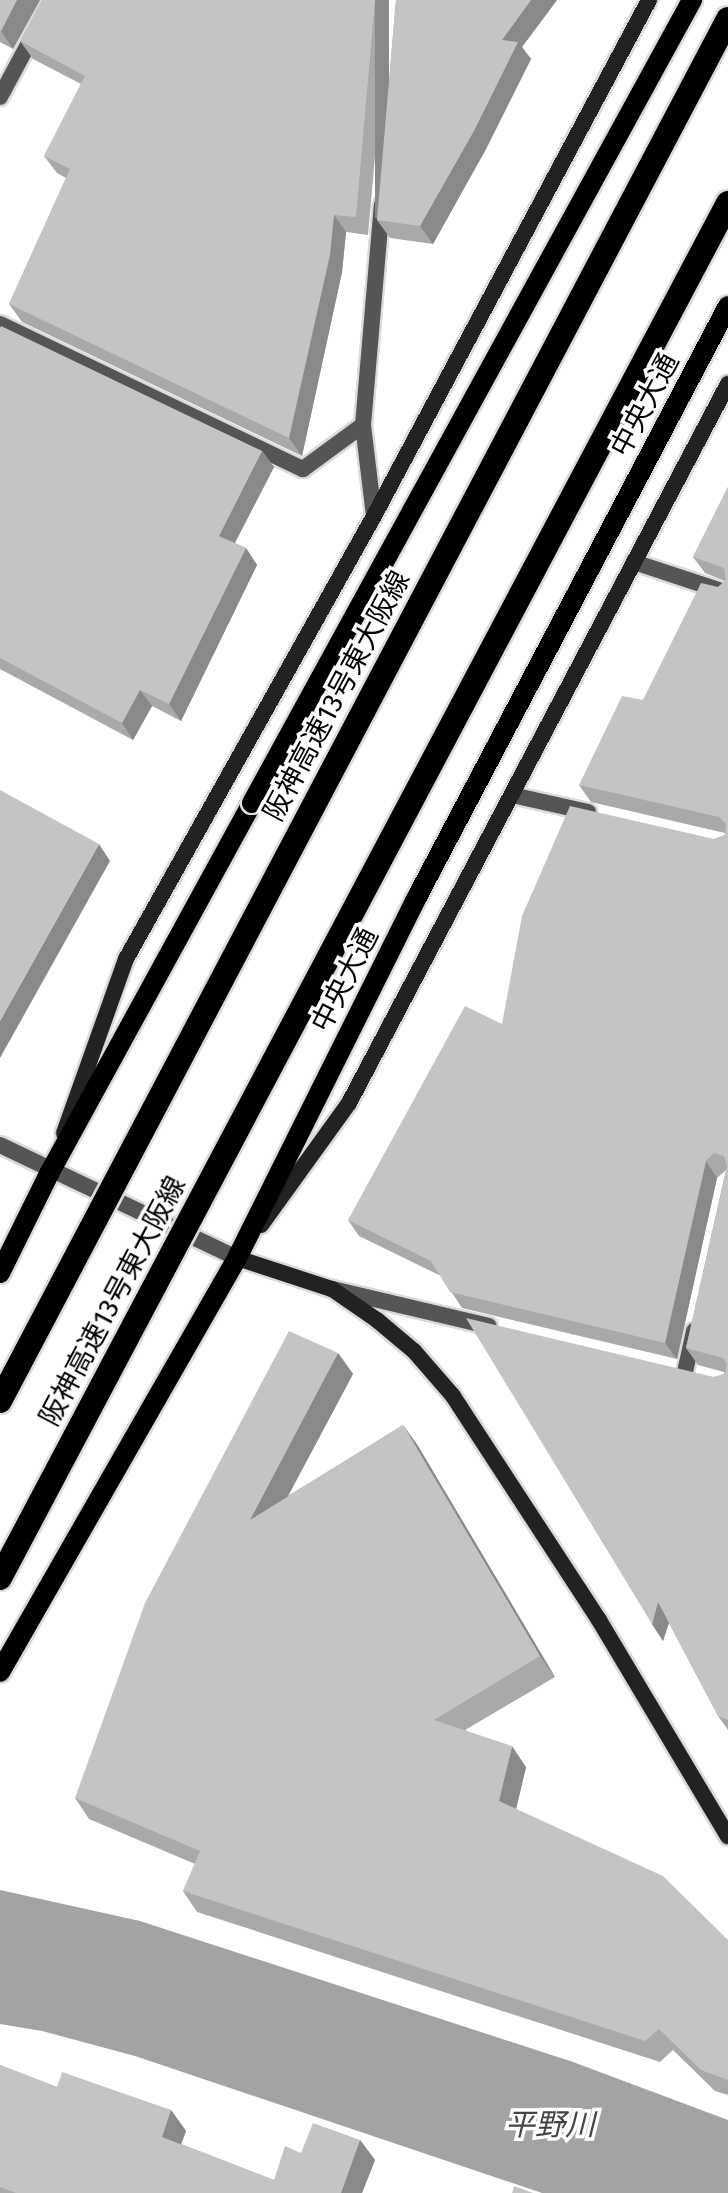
<!DOCTYPE html>
<meta charset="utf-8">
<style>
body{margin:0}
#map{position:relative;width:728px;height:2193px;overflow:hidden;background:#fff;font-family:"Fira Sans","Noto Sans JP",sans-serif}
div>[style]{position:absolute}
[style*='--x']{left:calc(var(--x)*1px);top:calc(var(--y)*1px);width:calc(var(--w)*1px);rotate:calc(var(--a)*1deg)}
.water>*{inset:0;background:#a3a3a3}
.roads{filter:drop-shadow(2px 0 #dbdbdb) drop-shadow(-2px 0 #dbdbdb) drop-shadow(0 2px #dbdbdb) drop-shadow(0 -2px #dbdbdb)}
.street>*{height:16px;margin:-8px;padding:0 8px;transform-origin:8px;border-radius:8px;background:#555}
.secondary>*{height:16px;margin:-8px;padding:0 8px;transform-origin:8px;border-radius:8px;background:#222}
.primary>*{height:20px;margin:-10px;padding:0 10px;transform-origin:10px;border-radius:10px;background:#000}
.bridges{filter:drop-shadow(2px 0 #dbdbdb) drop-shadow(-2px 0 #dbdbdb) drop-shadow(0 2px #dbdbdb) drop-shadow(0 -2px #dbdbdb)}
.primary-bridge>*{height:20px;margin:-10px;padding:0 10px;transform-origin:10px;border-radius:10px;background:#000}
.highway-bridge>*{height:24px;margin:-12px;padding:0 12px;transform-origin:12px;border-radius:12px;background:#000}
.wall>*{inset:0;background:#a9a9a9}
.shaded-wall>*{inset:0;background:#898989;transform-origin:0 0}
.building>*{inset:0;background:#c4c4c4}
span{translate:-50% -50%;white-space:nowrap;text-align:center;line-height:1.15;-webkit-text-stroke:7px #fff;paint-order:stroke}
.street-label{font-size:28px;color:#000}
.water-label{font-size:30px;color:#444;font-style:italic}
</style>
<div id="map">
<div class="water">
<i style="clip-path:polygon(0 1890px,140px 1921px,573px 2062px,728px 2120px,728px 2193px,542px 2193px,135px 2056px,42px 2031px,0 2024px)"></i>
</div>
<div class="roads">
<div class="street">
<i style="--x:0;--y:97;--w:110;--a:-61.8"></i>
<i style="--x:0;--y:324;--w:336;--a:25.6"></i>
<i style="--x:303;--y:469;--w:74;--a:-36.3"></i>
<i style="--x:374;--y:516;--w:92;--a:-96.9"></i>
<i style="--x:363;--y:425;--w:221;--a:-85.1"></i>
<i style="--x:634;--y:562;--w:99;--a:18.3"></i>
<i style="--x:512;--y:795;--w:78;--a:12.6"></i>
<i style="--x:0;--y:1145;--w:263;--a:25.5"></i>
<i style="--x:332;--y:1289;--w:161;--a:13.3"></i>
<i style="--x:685;--y:1372;--w:42;--a:-77.6"></i>
</div>
<div class="secondary">
<i style="--x:64;--y:1133;--w:185;--a:-70.4"></i>
<i style="--x:126;--y:959;--w:508;--a:-60.76"></i>
<i style="--x:374;--y:516;--w:585;--a:-61.94"></i>
<i style="--x:261;--y:1225;--w:150;--a:-54.2"></i>
<i style="--x:349;--y:1103;--w:813;--a:-62.21"></i>
<i style="--x:243;--y:1250;--w:10;--a:127"></i>
<i style="--x:237;--y:1258;--w:100;--a:18.1"></i>
<i style="--x:332;--y:1289;--w:55;--a:34.6"></i>
<i style="--x:377;--y:1320;--w:48;--a:40"></i>
<i style="--x:414;--y:1351;--w:60;--a:49.1"></i>
<i style="--x:453;--y:1396;--w:267;--a:56.9"></i>
<i style="--x:599;--y:1620;--w:252;--a:59.2"></i>
</div>
<div class="primary">
<i style="--x:0;--y:1273;--w:113;--a:-63.7"></i>
<i style="--x:50;--y:1172;--w:421;--a:-61.3"></i>
<i style="--x:0;--y:1672;--w:477;--a:-60.2"></i>
<i style="--x:237;--y:1258;--w:401;--a:-63.5"></i>
<i style="--x:416;--y:899;--w:670;--a:-62.25"></i>
</div>
</div>
<div class="bridges">
<div class="primary-bridge">
<i style="--x:252;--y:803;--w:916;--a:-61.28"></i>
</div>
<div class="highway-bridge">
<i style="--x:0;--y:1401;--w:1562;--a:-62.22"></i>
<i style="--x:0;--y:1578;--w:1556;--a:-62.1"></i>
</div>
</div>
<div class="wall">
<i style="clip-path:polygon(0 0,40px 0,13px 49px,0 42px)"></i>
<i style="clip-path:polygon(389px 0,368px 235px,346px 232px,342px 272px,302px 456px,22px 322px,9px 304px,66px 178px,57px 173px,44px 156px,81px 84px,33px 59px,20px 41px)"></i>
<i style="clip-path:polygon(396px 0,557px 0,522px 47px,531px 59px,486px 149px,433px 244px,390px 238px,377px 220px)"></i>
<i style="clip-path:polygon(0 328px,262px 451px,274px 467px,235px 543px,246px 548px,257px 565px,181px 721px,152px 706px,133px 740px,0 669px)"></i>
<i style="clip-path:polygon(728px 487px,728px 1730px,718px 1716px,669px 1623px,663px 1641px,652px 1624px,714px 1377px,724px 1374px,724px 1372px,698px 1365px,686px 1348px,726px 1170px,717px 1178px,677px 1359px,462px 1308px,441px 1276px,359px 1236px,348px 1220px,502px 1024px,714px 839px,725px 835px,725px 833px,591px 802px,579px 785px,643px 700px,718px 587px,725px 581px,705px 573px,693px 557px)"></i>
<i style="clip-path:polygon(338px 1353px,353px 1374px,288px 1496px,403px 1425px,418px 1446px,555px 1677px,465px 1730px,526px 1767px,516px 1809px,728px 1940px,728px 2095px,715px 2091px,673px 2050px,660px 2062px,197px 1912px,183px 1891px,195px 1864px,89px 1819px,75px 1798px)"></i>
<i style="clip-path:polygon(0 2065px,57px 2087px,171px 2110px,186px 2131px,181px 2144px,274px 2180px,301px 2153px,360px 2140px,375px 2160px,362px 2193px,0 2193px)"></i>
</div>
<div class="shaded-wall">
<i style="clip-path:polygon(17px 0,40px 0,13px 49px,1px 31px)"></i>
<i style="left:375px;top:0;width:14px;height:218px"></i>
<i style="clip-path:polygon(531px 0,557px 0,522px 47px,531px 59px,486px 149px,433px 244px,420px 226px,502px 40px)"></i>
<i style="clip-path:polygon(334px 215px,346px 232px,342px 272px,302px 456px,289px 438px)"></i>
<i style="clip-path:polygon(262px 451px,274px 467px,230px 552px,219px 536px)"></i>
<i style="clip-path:polygon(246px 548px,257px 565px,181px 721px,169px 704px)"></i>
<i style="clip-path:polygon(140px 690px,152px 706px,133px 740px,122px 723px)"></i>
<i style="clip-path:polygon(99px 844px,110px 861px,0 1058px,0 1021px)"></i>
<i style="clip-path:polygon(706px 1161px,717px 1178px,677px 1359px,665px 1343px)"></i>
<i style="clip-path:polygon(338px 1353px,353px 1374px,264px 1541px,250px 1520px)"></i>
<i style="clip-path:polygon(403px 1425px,418px 1446px,555px 1677px,540px 1656px)"></i>
<i style="clip-path:polygon(658px 1602px,670px 1619px,663px 1641px,652px 1624px)"></i>
<i style="clip-path:polygon(512px 1746px,526px 1767px,513px 1822px,499px 1801px)"></i>
<i style="clip-path:polygon(171px 2110px,186px 2131px,176px 2158px,162px 2137px)"></i>
<i style="clip-path:polygon(360px 2140px,375px 2160px,362px 2193px,341px 2193px)"></i>
</div>
<div class="building">
<i style="clip-path:polygon(0 0,17px 0,1px 31px,0 31px)"></i>
<i style="clip-path:polygon(42px 0,375px 0,356px 217px,334px 215px,330px 255px,289px 438px,9px 304px,70px 169px,44px 156px,85px 76px,20px 41px)"></i>
<i style="clip-path:polygon(396px 0,531px 0,502px 40px,518px 42px,474px 131px,420px 226px,377px 220px)"></i>
<i style="clip-path:polygon(1px 326px,262px 451px,219px 536px,246px 548px,169px 704px,140px 690px,122px 723px,0 658px,0 328px)"></i>
<i style="clip-path:polygon(728px 487px,728px 1720px,718px 1716px,658px 1602px,652px 1624px,466px 1318px,714px 1377px,724px 1374px,727px 1364px,723px 1358px,686px 1348px,727px 1166px,724px 1156px,714px 1153px,706px 1161px,665px 1343px,450px 1292px,431px 1261px,348px 1220px,465px 1006px,502px 1024px,522px 916px,570px 806px,714px 839px,725px 835px,726px 824px,719px 817px,579px 785px,622px 696px,643px 700px,701px 583px,718px 587px,726px 580px,724px 568px,693px 557px)"></i>
<i style="clip-path:polygon(0 790px,99px 844px,0 1021px)"></i>
<i style="clip-path:polygon(289px 1331px,338px 1353px,250px 1520px,403px 1425px,540px 1656px,434px 1720px,512px 1746px,499px 1801px,663px 1876px,728px 1940px,728px 2080px,701px 2070px,659px 2029px,645px 2041px,183px 1891px,200px 1851px,75px 1798px,145px 1603px)"></i>
<i style="clip-path:polygon(0 2065px,57px 2087px,62px 2072px,171px 2110px,162px 2137px,274px 2180px,285px 2146px,301px 2153px,313px 2123px,360px 2140px,341px 2193px,16px 2193px,0 2187px)"></i>
<i style="clip-path:polygon(514px 2186px,533px 2193px,512px 2193px)"></i>
</div>
<div class="street-label">
<span style="left:645px;top:405px;rotate:-62deg">中央大通</span>
<span style="left:337px;top:696px;rotate:-62deg">阪神高速13号東大阪線</span>
<span style="left:345px;top:980px;rotate:-63deg">中央大通</span>
<span style="left:113px;top:1301px;rotate:-62deg">阪神高速13号東大阪線</span>
</div>
<div class="water-label">
<span style="left:550px;top:2125px">平野川</span>
</div>
</div>
